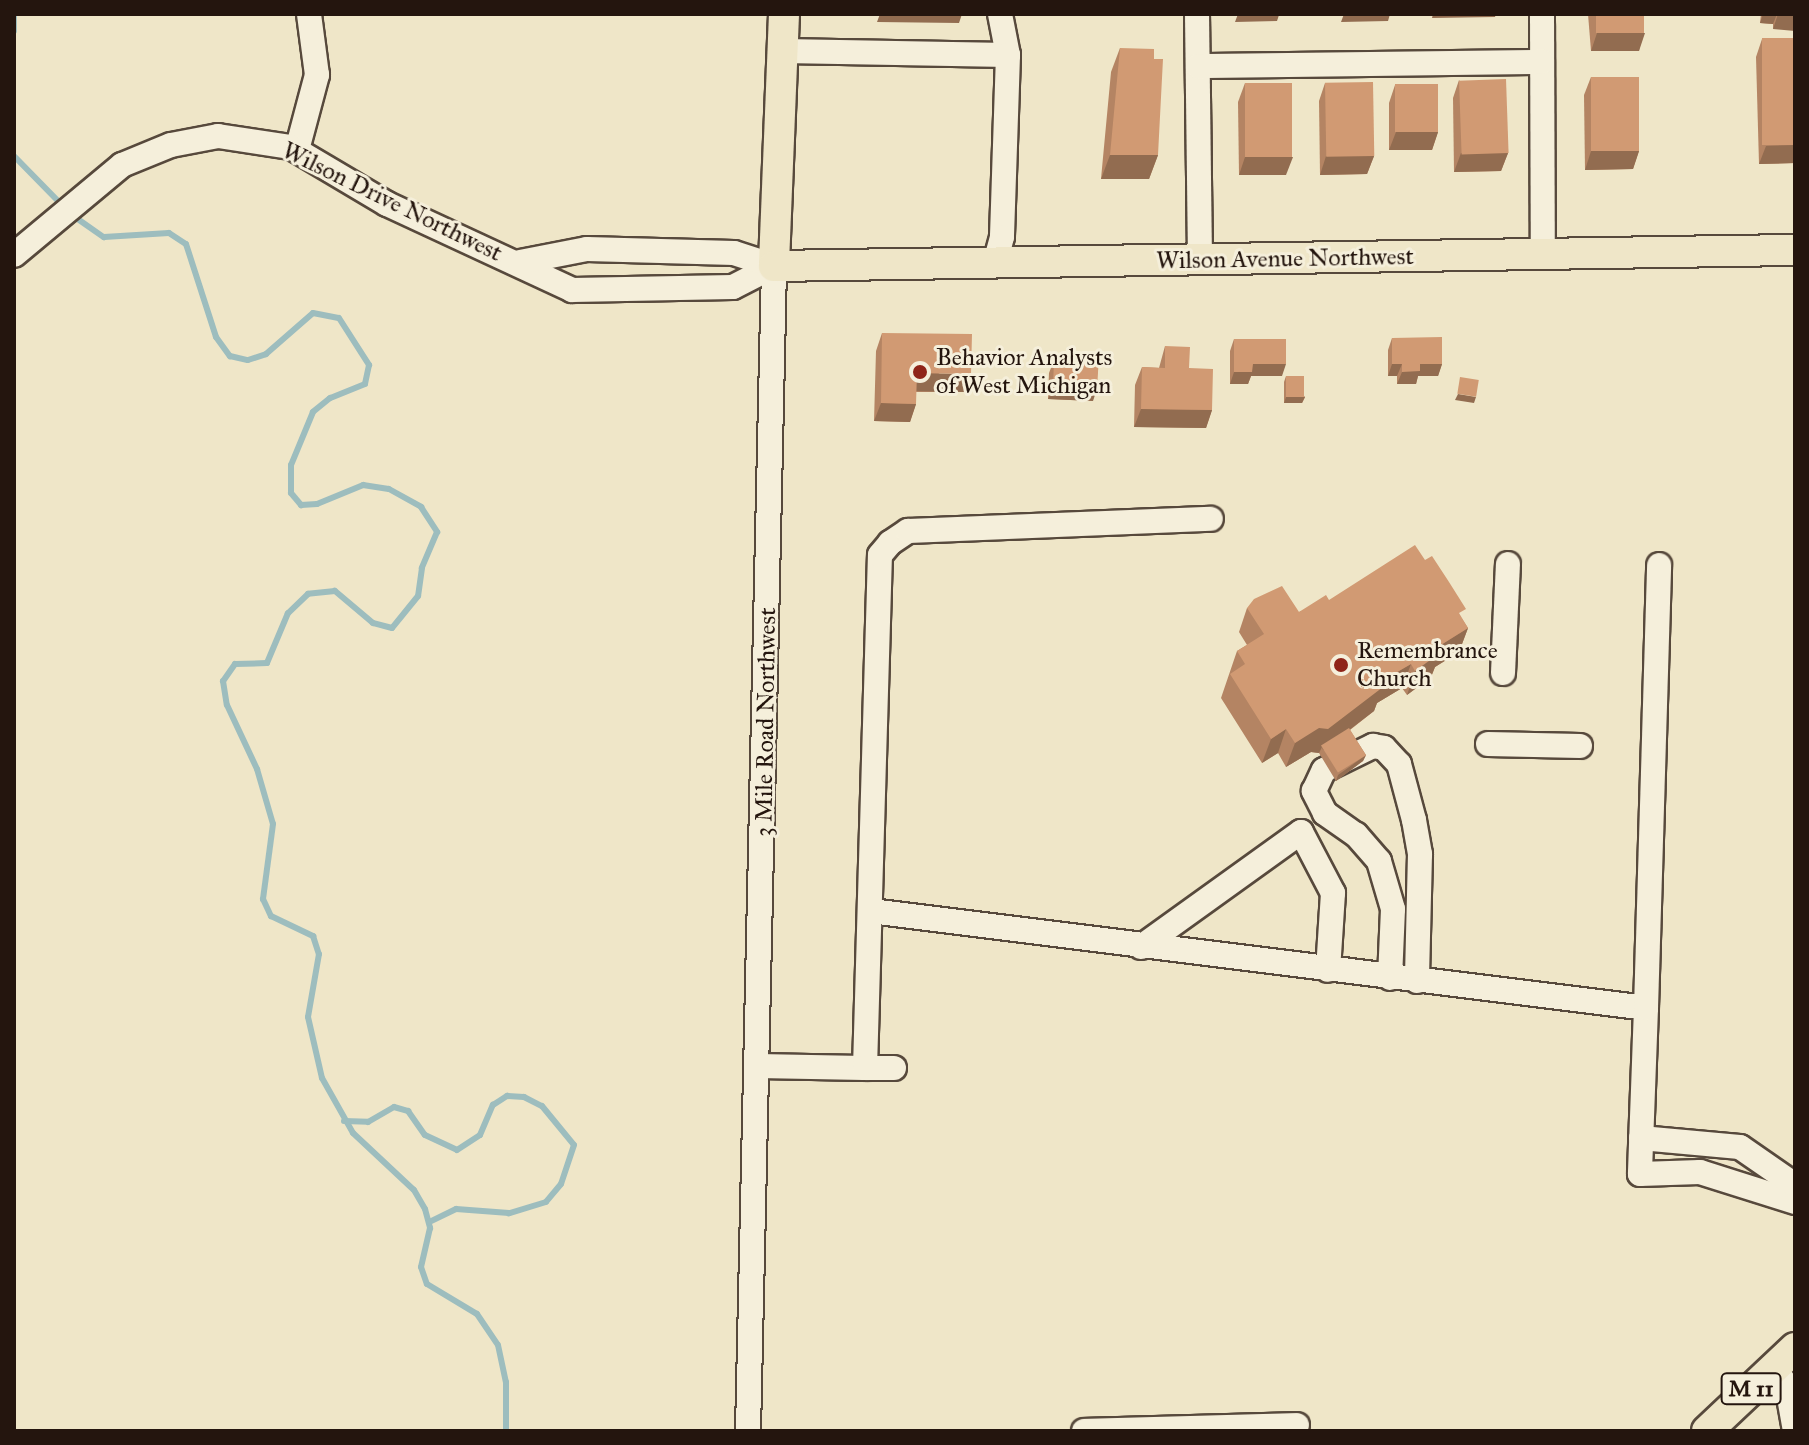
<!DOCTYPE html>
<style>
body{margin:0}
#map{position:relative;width:1809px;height:1445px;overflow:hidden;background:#efe6c8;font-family:"IM FELL Great Primer",serif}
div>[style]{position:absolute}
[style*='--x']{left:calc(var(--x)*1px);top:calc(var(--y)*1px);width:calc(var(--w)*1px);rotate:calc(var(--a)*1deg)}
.stream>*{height:6px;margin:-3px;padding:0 3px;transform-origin:3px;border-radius:3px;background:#9dbdbe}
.roads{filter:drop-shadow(2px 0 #57493c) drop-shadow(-2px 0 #57493c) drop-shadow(0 2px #57493c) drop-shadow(0 -2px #57493c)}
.minor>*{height:24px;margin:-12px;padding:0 12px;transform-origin:12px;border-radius:12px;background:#f5efdb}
.major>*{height:30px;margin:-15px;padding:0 15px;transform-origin:15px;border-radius:15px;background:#efe6c8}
.wall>*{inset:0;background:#b48463}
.shaded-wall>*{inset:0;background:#926c50}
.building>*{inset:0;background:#d19a73;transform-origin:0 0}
.dots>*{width:22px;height:22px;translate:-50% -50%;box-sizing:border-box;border:4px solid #f5efdb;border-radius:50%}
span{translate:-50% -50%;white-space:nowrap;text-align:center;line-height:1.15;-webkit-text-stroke:6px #f5efdb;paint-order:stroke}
.shield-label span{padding:2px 6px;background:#f5efdb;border:2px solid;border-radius:6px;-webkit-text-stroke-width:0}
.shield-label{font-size:22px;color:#24150e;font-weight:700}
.street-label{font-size:24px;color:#24150e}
.poi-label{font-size:24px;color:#24150e}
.left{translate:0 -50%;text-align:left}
.frame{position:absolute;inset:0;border:16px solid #24150e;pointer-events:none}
</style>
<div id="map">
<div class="stream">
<i style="--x:14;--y:31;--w:17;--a:-90"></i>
<i style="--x:14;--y:156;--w:71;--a:45.6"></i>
<i style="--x:72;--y:215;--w:39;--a:35"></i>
<i style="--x:104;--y:237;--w:65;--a:-3.5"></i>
<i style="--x:169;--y:233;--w:20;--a:33"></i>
<i style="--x:186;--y:244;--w:98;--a:72.1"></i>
<i style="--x:216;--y:337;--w:24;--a:54"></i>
<i style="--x:230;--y:356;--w:18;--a:13"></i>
<i style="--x:248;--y:360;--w:19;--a:-18"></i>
<i style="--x:266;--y:354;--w:62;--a:-41.1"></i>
<i style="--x:313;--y:313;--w:26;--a:11"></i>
<i style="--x:339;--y:318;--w:56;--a:57.4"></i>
<i style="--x:369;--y:365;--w:19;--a:102"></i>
<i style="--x:365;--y:384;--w:38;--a:158"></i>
<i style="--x:330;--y:398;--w:22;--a:141"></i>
<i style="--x:313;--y:412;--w:57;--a:112.5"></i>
<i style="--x:291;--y:465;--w:28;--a:90"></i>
<i style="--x:291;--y:493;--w:16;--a:50"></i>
<i style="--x:301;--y:505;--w:16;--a:-4"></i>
<i style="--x:317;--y:504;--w:50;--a:-22.4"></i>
<i style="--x:363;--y:485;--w:26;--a:9"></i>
<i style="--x:389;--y:489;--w:37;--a:29"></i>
<i style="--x:421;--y:507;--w:30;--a:57"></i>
<i style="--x:437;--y:532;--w:39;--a:113"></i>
<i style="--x:422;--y:568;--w:28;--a:98"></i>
<i style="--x:418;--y:596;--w:41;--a:129.1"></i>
<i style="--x:392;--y:628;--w:20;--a:-165"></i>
<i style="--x:373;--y:623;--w:50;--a:-139.9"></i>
<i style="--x:335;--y:591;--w:27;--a:174"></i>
<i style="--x:308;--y:594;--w:28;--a:136"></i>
<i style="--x:288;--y:613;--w:54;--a:112.8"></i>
<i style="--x:267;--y:663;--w:32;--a:178"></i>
<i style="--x:235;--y:664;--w:21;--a:125"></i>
<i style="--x:223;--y:681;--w:24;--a:81"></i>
<i style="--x:227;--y:705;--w:71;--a:64.9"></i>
<i style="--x:257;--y:769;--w:57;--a:73.8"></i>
<i style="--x:273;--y:824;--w:76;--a:97.6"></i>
<i style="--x:263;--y:899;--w:19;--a:65"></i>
<i style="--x:271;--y:916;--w:47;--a:25.5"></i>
<i style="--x:313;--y:936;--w:19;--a:72"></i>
<i style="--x:319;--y:954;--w:64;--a:99.9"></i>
<i style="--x:308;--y:1017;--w:63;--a:77.1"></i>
<i style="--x:322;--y:1078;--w:63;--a:60.6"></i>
<i style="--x:353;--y:1133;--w:83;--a:43.1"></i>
<i style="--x:414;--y:1190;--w:22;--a:60"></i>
<i style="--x:425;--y:1209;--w:20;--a:75"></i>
<i style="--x:430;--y:1228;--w:40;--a:103"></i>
<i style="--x:421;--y:1267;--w:18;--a:71"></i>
<i style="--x:427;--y:1284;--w:58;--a:31"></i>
<i style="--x:477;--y:1314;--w:37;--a:56"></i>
<i style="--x:498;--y:1345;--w:38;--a:78"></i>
<i style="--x:506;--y:1382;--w:49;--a:90"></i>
<i style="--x:344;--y:1121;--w:24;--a:2"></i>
<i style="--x:368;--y:1122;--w:30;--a:-30"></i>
<i style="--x:394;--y:1107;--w:15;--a:16"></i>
<i style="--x:408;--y:1111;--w:29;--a:55"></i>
<i style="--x:425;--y:1135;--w:35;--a:25"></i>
<i style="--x:457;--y:1150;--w:27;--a:-33"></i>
<i style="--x:480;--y:1135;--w:33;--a:-67"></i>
<i style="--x:493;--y:1105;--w:17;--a:-33"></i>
<i style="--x:507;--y:1096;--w:17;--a:3"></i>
<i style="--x:524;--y:1097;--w:20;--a:27"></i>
<i style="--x:542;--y:1106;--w:50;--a:50.6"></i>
<i style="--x:574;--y:1145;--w:41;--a:108.4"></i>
<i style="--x:561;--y:1184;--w:23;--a:130"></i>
<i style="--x:546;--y:1202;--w:39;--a:163"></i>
<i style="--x:509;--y:1213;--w:53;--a:-175.7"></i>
<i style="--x:456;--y:1209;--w:30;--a:154"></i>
</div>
<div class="roads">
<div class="minor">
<i style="--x:1000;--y:14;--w:42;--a:79"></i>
<i style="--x:1197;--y:14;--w:247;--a:89.3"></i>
<i style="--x:1542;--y:14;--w:241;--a:89.8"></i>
<i style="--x:783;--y:51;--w:225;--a:1"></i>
<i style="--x:1008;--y:55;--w:182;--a:91.9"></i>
<i style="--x:1002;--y:237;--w:28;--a:105"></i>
<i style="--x:1198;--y:66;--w:344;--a:-0.7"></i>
<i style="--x:297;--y:150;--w:78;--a:-75.1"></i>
<i style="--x:317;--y:75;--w:62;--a:-97.5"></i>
<i style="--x:14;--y:255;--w:141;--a:-39.8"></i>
<i style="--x:122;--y:165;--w:53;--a:-22.2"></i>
<i style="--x:171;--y:145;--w:48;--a:-10.8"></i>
<i style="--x:218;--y:136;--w:74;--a:8.6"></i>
<i style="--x:291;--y:147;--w:112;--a:30.7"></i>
<i style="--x:387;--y:204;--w:204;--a:24.9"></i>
<i style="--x:572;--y:290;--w:161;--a:-1.1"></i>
<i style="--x:733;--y:287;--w:46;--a:-27.1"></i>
<i style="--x:520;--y:262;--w:68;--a:-11"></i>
<i style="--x:587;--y:249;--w:147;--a:1.6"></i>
<i style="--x:734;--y:253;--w:42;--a:18"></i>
<i style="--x:1503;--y:673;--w:109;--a:-87.4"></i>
<i style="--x:1488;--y:744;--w:92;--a:1.2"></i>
<i style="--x:871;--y:911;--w:781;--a:7.13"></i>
<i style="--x:1646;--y:1008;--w:166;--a:92.1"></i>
<i style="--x:1640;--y:1174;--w:60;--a:-1.9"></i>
<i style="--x:1700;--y:1172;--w:100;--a:17.5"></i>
<i style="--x:1141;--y:947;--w:197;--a:-35.7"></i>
<i style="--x:1301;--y:832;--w:69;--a:62.3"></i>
<i style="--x:1333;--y:893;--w:77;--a:93.7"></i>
<i style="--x:1390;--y:978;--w:69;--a:-87.5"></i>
<i style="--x:1393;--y:909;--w:50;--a:-106.3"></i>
<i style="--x:1379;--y:861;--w:35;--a:-131"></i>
<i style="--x:1356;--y:835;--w:38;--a:-145"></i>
<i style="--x:1325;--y:813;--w:25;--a:-117"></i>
<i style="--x:1314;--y:791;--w:23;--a:-65"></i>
<i style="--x:1324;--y:770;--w:55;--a:-26.1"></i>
<i style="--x:1373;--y:746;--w:11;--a:10"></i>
<i style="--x:1384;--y:748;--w:22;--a:47"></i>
<i style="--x:1399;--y:764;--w:58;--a:75"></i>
<i style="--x:1414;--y:820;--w:35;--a:80"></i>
<i style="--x:1420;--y:854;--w:127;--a:91.4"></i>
<i style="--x:1646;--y:1008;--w:443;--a:-88.3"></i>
<i style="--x:757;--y:1066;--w:108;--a:1.1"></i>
<i style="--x:865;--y:1068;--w:513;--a:-88.33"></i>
<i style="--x:880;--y:555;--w:16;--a:-50"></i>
<i style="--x:890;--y:543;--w:22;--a:-34"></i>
<i style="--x:908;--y:531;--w:303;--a:-2.3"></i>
<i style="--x:865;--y:1068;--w:29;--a:0"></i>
<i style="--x:1641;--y:1138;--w:99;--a:5.2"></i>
<i style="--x:1740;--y:1147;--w:67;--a:34.6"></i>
<i style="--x:1774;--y:1367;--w:23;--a:56"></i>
<i style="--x:1787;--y:1386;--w:46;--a:79.9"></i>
<i style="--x:748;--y:1431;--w:1165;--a:-88.72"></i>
<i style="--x:1084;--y:1431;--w:213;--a:-1.6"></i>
</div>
<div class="major">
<i style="--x:784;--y:14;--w:252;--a:92.3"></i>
<i style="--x:774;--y:266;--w:1021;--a:-0.9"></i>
<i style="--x:1707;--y:1431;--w:121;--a:-43.3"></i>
</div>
</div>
<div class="wall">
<i style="clip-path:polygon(1588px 14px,1644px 14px,1639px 51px,1591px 51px)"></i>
<i style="clip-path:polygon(1761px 14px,1795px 14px,1773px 29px,1773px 24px,1760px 23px)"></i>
<i style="clip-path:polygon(1795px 38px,1795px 163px,1759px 164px,1756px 57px,1762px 39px)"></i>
<i style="clip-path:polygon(1120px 48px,1158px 155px,1149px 179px,1101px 179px,1111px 72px)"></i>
<i style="clip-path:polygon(1591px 77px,1639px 151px,1633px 169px,1585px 170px,1584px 95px)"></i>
<i style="clip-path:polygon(1459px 80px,1508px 153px,1501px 171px,1454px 172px,1453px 98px)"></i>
<i style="clip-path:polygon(1245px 83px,1286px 175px,1239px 175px,1238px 102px)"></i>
<i style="clip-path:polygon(1325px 83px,1374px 156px,1367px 174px,1320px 175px,1319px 101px)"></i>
<i style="clip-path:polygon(1395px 85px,1438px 132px,1432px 150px,1389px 150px,1389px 103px)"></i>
<i style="clip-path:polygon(882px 333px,965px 392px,916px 392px,916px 404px,910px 422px,874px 421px,876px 351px)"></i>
<i style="clip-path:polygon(1392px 338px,1442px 364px,1438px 376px,1418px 376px,1416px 384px,1397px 384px,1397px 376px,1388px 376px,1388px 350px)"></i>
<i style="clip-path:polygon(1234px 339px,1282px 376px,1251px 376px,1248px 384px,1230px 384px,1230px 351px)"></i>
<i style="clip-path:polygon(1165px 346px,1189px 368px,1212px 410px,1206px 428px,1134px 427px,1135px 385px,1142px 367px,1159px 368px)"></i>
<i style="clip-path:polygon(1054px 360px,1093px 401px,1048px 399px,1049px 373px)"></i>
<i style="clip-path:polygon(1286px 376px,1305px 397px,1302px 403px,1284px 403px,1284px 382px)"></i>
<i style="clip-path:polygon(1329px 600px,1462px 619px,1468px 628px,1459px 652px,1435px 667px,1431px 677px,1407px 695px,1402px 688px,1377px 703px,1374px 711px,1350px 730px,1366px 755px,1363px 761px,1336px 781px,1319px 753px,1311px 752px,1286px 767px,1278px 753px,1262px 763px,1221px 698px,1237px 651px,1247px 645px,1239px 632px,1247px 608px,1299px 612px)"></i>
</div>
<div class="shaded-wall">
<i style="clip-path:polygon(880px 14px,962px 14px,959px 23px,877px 22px)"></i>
<i style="clip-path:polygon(1238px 14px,1319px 14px,1279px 15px,1277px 21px,1235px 22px)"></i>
<i style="clip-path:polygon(1344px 14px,1390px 14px,1388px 21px,1341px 22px)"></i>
<i style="clip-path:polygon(1433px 14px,1496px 14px,1495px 17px,1432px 18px)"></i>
<i style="clip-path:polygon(1763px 14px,1777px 14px,1773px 24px,1760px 23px)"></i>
<i style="clip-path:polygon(1778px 14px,1795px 14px,1795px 31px,1773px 29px)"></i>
<i style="clip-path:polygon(1597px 33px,1645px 33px,1639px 51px,1591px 51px)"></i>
<i style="clip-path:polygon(1396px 132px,1438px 132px,1432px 150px,1389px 150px)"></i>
<i style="clip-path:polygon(1795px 145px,1795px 163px,1759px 164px,1766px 146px)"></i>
<i style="clip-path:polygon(1591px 151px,1639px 151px,1633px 169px,1585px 170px)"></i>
<i style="clip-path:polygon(1461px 153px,1508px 153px,1501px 171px,1454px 172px)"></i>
<i style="clip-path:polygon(1110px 155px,1158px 155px,1149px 179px,1101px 179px)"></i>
<i style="clip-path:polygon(1326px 156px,1374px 156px,1367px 174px,1320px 175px)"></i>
<i style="clip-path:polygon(1245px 157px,1293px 157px,1286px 175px,1239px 175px)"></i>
<i style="clip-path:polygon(1253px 364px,1286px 364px,1282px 376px,1251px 376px,1248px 384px,1230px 384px,1234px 372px)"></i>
<i style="clip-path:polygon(1392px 364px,1402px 364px,1397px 376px,1388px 376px)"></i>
<i style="clip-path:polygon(1420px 364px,1442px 364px,1438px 376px,1418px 376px,1416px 384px,1397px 384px,1402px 372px)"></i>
<i style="clip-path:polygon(917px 373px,971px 374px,965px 392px,910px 391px)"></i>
<i style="clip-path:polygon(1053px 387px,1097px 389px,1093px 401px,1048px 399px)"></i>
<i style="clip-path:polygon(1458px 394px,1476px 397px,1474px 403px,1455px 400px)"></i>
<i style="clip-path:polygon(1286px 397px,1305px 397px,1302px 403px,1284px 403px)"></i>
<i style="clip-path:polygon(881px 403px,916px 404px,910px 422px,874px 421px)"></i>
<i style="clip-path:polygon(1141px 409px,1212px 410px,1206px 428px,1134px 427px)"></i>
<i style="clip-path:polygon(1468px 628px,1459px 652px,1435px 667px,1431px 677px,1407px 695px,1415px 671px,1436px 648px)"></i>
<i style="clip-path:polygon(1411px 664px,1402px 688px,1377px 703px,1374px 711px,1323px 750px,1322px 747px,1319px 753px,1311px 752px,1286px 767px,1295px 743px,1380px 682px)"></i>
<i style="clip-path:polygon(1286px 729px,1278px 753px,1262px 763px,1271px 739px)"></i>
<i style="clip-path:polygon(1366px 755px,1363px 761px,1336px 781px,1338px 775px)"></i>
</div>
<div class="building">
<i style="left:1596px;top:14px;width:48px;height:19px"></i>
<i style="left:1795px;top:38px;width:107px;height:33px;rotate:90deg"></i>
<i style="clip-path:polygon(1120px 48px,1154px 49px,1154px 59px,1163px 59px,1158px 155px,1110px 155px)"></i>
<i style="left:1591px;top:77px;width:48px;height:74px"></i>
<i style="left:1506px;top:79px;width:74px;height:47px;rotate:88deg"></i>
<i style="left:1373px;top:82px;width:74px;height:48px;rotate:89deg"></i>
<i style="left:1245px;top:83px;width:47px;height:74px"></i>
<i style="left:1438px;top:84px;width:48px;height:43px;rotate:90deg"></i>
<i style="clip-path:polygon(882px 333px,972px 334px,971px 374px,917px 373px,916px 404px,881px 403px)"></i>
<i style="clip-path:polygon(1442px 337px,1442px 364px,1420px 364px,1420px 371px,1402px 372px,1402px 364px,1392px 364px,1392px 338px)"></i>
<i style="clip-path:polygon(1234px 339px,1286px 339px,1286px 364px,1253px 364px,1252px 372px,1234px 372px)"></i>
<i style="clip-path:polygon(1165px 346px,1190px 347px,1189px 368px,1213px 369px,1212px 410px,1141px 409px,1142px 367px,1165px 368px)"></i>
<i style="clip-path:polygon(1099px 356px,1097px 389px,1053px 387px,1054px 360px)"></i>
<i style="left:1286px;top:376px;width:18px;height:21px"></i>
<i style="left:1460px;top:377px;width:19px;height:17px;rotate:9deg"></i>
<i style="clip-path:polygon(1415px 545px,1425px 560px,1432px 556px,1449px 582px,1466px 609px,1459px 613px,1468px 628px,1436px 648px,1440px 653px,1415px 671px,1411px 664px,1380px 682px,1383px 687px,1328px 729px,1319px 728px,1295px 743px,1286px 729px,1271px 739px,1230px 674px,1245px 664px,1237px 651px,1264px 634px,1247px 608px,1254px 599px,1282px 586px,1299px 612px,1326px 595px,1329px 600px)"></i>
<i style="left:1349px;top:728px;width:32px;height:33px;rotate:58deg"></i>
</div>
<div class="dots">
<i style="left:920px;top:372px;background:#8f2418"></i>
<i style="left:1341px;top:665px;background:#8f2418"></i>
</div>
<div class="shield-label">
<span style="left:1751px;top:1389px">M 11</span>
</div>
<div class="street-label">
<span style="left:392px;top:202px;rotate:26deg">Wilson Drive Northwest</span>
<span style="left:1285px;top:259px;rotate:-1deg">Wilson Avenue Northwest</span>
<span style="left:766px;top:722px;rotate:-89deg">3 Mile Road Northwest</span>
</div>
<div class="poi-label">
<span class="left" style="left:936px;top:372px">Behavior Analysts<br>of West Michigan</span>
<span class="left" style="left:1357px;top:665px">Remembrance<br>Church</span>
</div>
<div class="frame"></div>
</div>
